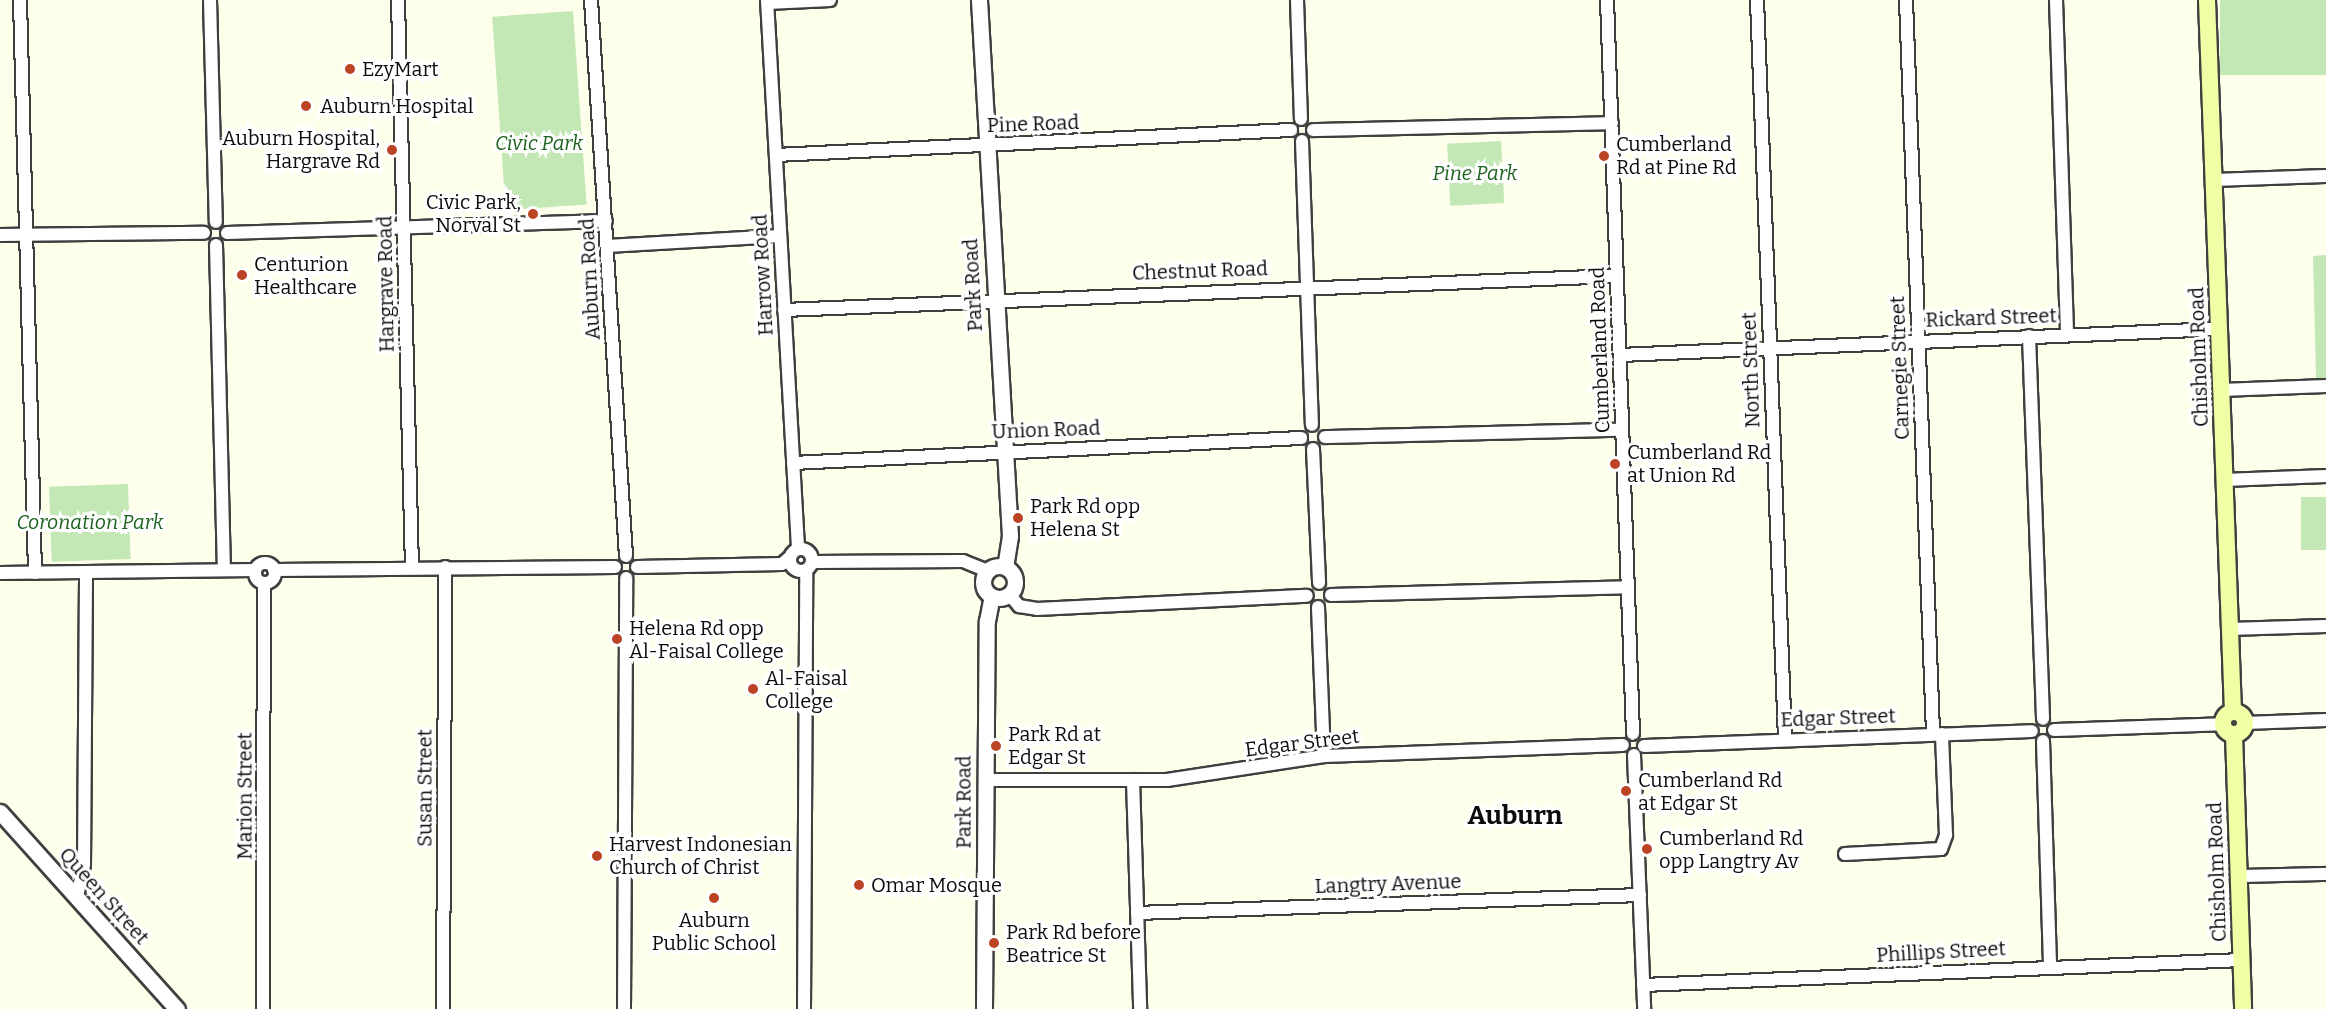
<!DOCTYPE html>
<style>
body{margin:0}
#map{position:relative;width:2326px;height:1009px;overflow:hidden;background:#feffeb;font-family:Bitter,serif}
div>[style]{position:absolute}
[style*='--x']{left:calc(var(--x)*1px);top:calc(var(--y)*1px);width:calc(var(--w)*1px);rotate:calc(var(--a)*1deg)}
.green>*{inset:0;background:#c3e8b6;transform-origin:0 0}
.roads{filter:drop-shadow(2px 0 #3f3f3f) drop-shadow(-2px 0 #3f3f3f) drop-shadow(0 2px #3f3f3f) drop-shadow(0 -2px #3f3f3f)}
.minor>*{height:12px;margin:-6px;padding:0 6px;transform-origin:6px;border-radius:6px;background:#fff}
.minor>.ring{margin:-6px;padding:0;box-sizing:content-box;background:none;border:12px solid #fff;border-radius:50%}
.tertiary>*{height:15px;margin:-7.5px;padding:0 7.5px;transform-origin:7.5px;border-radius:7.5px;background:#fff}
.tertiary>.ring{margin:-7.5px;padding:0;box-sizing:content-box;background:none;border:15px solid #fff;border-radius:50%}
.secondary>*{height:16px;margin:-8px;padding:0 8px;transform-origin:8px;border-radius:8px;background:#f2fea6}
.secondary>.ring{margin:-8px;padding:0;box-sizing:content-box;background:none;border:16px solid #f2fea6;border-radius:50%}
.dots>*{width:16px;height:16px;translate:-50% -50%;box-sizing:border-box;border:3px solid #fff;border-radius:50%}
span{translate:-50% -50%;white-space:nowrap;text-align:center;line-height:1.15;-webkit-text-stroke:6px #fff;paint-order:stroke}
.poi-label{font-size:20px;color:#0c0c0c}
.left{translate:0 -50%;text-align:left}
.right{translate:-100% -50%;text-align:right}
.street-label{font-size:20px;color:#0c0c0c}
.park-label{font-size:20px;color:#1d6320;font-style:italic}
.district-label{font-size:26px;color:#0c0c0c;font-weight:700}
</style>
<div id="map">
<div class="green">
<i style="left:2220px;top:0;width:106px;height:75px"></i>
<i style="left:573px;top:11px;width:194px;height:81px;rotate:86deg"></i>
<i style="left:1501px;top:141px;width:62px;height:54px;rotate:87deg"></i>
<i style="clip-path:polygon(2326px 255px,2326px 379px,2316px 379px,2313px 256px)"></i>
<i style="left:128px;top:484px;width:75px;height:79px;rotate:88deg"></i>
<i style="left:2326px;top:497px;width:53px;height:25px;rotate:90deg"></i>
</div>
<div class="roads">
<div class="minor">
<i style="--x:20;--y:0;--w:573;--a:88.5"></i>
<i style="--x:210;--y:0;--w:222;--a:88.5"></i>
<i style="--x:398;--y:0;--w:568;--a:88.59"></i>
<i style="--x:591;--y:0;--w:557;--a:86.4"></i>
<i style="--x:767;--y:0;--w:549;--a:86.76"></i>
<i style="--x:1297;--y:0;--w:119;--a:88.1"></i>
<i style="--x:1607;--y:0;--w:734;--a:87.97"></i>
<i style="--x:1757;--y:0;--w:740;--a:87.83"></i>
<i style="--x:1906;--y:0;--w:734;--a:87.89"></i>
<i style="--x:2056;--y:0;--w:335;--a:88.1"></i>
<i style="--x:768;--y:3;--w:62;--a:-2.8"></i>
<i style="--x:1313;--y:130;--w:299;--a:-1.3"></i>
<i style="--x:1302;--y:141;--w:284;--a:88"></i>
<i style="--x:776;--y:155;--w:516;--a:-2.78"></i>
<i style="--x:2213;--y:180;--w:113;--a:-2"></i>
<i style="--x:227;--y:233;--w:379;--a:-1.8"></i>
<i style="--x:0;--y:235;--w:204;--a:-0.6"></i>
<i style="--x:216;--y:245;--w:324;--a:88.6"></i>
<i style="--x:607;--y:246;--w:173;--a:-3.3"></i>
<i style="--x:784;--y:310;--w:834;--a:-2.34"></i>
<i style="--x:2029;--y:336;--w:383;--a:87.9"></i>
<i style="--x:1620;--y:355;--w:600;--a:-2.49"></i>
<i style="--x:2221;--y:390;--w:105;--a:-2.2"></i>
<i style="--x:1325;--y:437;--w:297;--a:-1.4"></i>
<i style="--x:1313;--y:449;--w:134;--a:87.4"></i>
<i style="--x:793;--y:463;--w:509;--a:-2.82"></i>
<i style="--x:2224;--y:480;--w:102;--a:-2.2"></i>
<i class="ring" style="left:790px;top:549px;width:10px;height:10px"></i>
<i style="--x:814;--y:562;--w:149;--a:-0.4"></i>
<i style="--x:963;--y:561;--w:27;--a:22"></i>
<i class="ring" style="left:255px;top:563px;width:8px;height:8px"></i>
<i style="--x:637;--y:567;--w:145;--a:-1.2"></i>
<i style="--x:782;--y:564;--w:9;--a:-41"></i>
<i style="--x:274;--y:570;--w:341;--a:-0.5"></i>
<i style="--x:0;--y:573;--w:255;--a:-0.7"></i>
<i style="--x:1009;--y:594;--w:16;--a:50"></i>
<i style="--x:1019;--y:606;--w:18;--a:9"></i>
<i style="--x:1037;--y:609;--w:270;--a:-2.8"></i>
<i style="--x:1331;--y:595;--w:297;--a:-1.5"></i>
<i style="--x:1318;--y:607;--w:149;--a:87.7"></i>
<i style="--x:2229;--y:629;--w:97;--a:-1.8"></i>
<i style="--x:2245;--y:723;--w:81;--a:-2.1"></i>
<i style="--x:2054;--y:730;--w:169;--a:-2"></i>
<i style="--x:2043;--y:741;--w:226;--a:88.2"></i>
<i style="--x:1644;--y:746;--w:388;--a:-2.2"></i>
<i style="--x:1634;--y:755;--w:254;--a:87.7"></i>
<i style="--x:985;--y:780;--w:182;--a:0"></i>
<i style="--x:1167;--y:780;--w:159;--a:-8.7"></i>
<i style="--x:1324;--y:756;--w:299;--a:-2.1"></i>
<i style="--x:1133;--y:780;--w:229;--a:88.2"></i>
<i style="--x:1845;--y:854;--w:96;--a:-3"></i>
<i style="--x:1941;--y:849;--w:15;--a:-70"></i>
<i style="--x:1946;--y:835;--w:101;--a:-92.3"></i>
<i style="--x:2238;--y:876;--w:88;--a:-1.3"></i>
<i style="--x:77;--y:897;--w:33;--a:-78"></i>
<i style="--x:84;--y:865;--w:293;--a:-89.6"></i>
<i style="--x:1137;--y:913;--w:503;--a:-2.05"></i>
<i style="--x:1643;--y:985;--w:600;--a:-2.39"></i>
<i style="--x:263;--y:1009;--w:426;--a:-89.9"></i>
<i style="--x:443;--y:1009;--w:442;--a:-89.7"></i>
<i style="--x:624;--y:1009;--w:431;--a:-89.7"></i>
<i style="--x:804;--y:1009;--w:437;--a:-89.7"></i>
</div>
<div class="tertiary">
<i style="--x:979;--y:0;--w:537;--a:86.69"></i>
<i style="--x:1010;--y:536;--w:31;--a:99"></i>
<i class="ring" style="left:983px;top:566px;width:17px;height:17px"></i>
<i style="--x:0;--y:812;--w:265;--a:48.1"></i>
<i style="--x:984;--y:1009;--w:388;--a:-89.6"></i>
<i style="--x:987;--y:621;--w:25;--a:-79"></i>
</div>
<div class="secondary">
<i style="--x:2207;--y:0;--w:712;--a:87.91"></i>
<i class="ring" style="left:2223px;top:712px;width:6px;height:6px"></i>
<i style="--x:2234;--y:734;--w:275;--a:88.1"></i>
</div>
</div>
<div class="dots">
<i style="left:350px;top:69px;background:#bb4425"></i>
<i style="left:306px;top:106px;background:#bb4425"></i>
<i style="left:392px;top:150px;background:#bb4425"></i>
<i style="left:1604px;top:156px;background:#bb4425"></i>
<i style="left:533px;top:214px;background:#bb4425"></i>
<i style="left:242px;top:275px;background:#bb4425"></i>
<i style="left:1615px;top:464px;background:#bb4425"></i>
<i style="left:1018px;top:518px;background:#bb4425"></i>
<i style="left:617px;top:639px;background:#bb4425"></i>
<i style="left:753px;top:689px;background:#bb4425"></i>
<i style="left:996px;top:746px;background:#bb4425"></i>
<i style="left:1626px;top:791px;background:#bb4425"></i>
<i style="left:1647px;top:849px;background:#bb4425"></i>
<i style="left:597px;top:856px;background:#bb4425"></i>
<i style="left:859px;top:885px;background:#bb4425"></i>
<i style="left:714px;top:898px;background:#bb4425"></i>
<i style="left:994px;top:943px;background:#bb4425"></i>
</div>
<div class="poi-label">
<span class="left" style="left:362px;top:69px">EzyMart</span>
<span class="left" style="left:320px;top:106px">Auburn Hospital</span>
<span class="right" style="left:380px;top:150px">Auburn Hospital,<br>Hargrave Rd</span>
<span class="left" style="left:1616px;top:156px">Cumberland<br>Rd at Pine Rd</span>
<span class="right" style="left:521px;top:214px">Civic Park,<br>Norval St</span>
<span class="left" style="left:254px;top:276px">Centurion<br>Healthcare</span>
<span class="left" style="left:1627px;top:464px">Cumberland Rd<br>at Union Rd</span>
<span class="left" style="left:1030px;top:518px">Park Rd opp<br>Helena St</span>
<span class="left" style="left:629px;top:640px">Helena Rd opp<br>Al-Faisal College</span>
<span class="left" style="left:765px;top:690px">Al-Faisal<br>College</span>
<span class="left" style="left:1008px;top:746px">Park Rd at<br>Edgar St</span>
<span class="left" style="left:1638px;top:792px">Cumberland Rd<br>at Edgar St</span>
<span class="left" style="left:1659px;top:850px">Cumberland Rd<br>opp Langtry Av</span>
<span class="left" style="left:609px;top:856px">Harvest Indonesian<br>Church of Christ</span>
<span class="left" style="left:871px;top:885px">Omar Mosque</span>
<span style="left:714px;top:932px">Auburn<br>Public School</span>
<span class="left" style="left:1006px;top:944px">Park Rd before<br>Beatrice St</span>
</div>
<div class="street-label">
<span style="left:1033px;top:124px;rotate:-2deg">Pine Road</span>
<span style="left:1200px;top:271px;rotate:-2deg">Chestnut Road</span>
<span style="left:763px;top:275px;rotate:-93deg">Harrow Road</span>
<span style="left:590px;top:279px;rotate:-93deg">Auburn Road</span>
<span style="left:386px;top:284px;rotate:-91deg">Hargrave Road</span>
<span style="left:973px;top:285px;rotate:-93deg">Park Road</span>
<span style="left:1991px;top:318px;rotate:-2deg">Rickard Street</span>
<span style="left:1600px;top:350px;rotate:-92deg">Cumberland Road</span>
<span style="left:2199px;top:357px;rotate:-92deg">Chisholm Road</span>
<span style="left:1900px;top:368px;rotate:-92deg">Carnegie Street</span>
<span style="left:1751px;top:370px;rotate:-92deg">North Street</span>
<span style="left:1046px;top:430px;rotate:-2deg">Union Road</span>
<span style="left:1838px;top:718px;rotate:-2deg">Edgar Street</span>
<span style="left:1302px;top:743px;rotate:-7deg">Edgar Street</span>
<span style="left:425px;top:788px;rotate:-90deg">Susan Street</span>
<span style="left:245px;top:796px;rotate:-90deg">Marion Street</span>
<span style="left:964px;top:802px;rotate:-90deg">Park Road</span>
<span style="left:2217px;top:872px;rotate:-92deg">Chisholm Road</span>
<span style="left:1388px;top:884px;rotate:-2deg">Langtry Avenue</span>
<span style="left:104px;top:896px;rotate:48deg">Queen Street</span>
<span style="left:1941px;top:952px;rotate:-3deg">Phillips Street</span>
</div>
<div class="park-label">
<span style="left:539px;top:143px">Civic Park</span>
<span style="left:1475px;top:173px">Pine Park</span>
<span style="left:90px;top:522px">Coronation Park</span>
</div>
<div class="district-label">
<span style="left:1515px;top:816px">Auburn</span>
</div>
</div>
